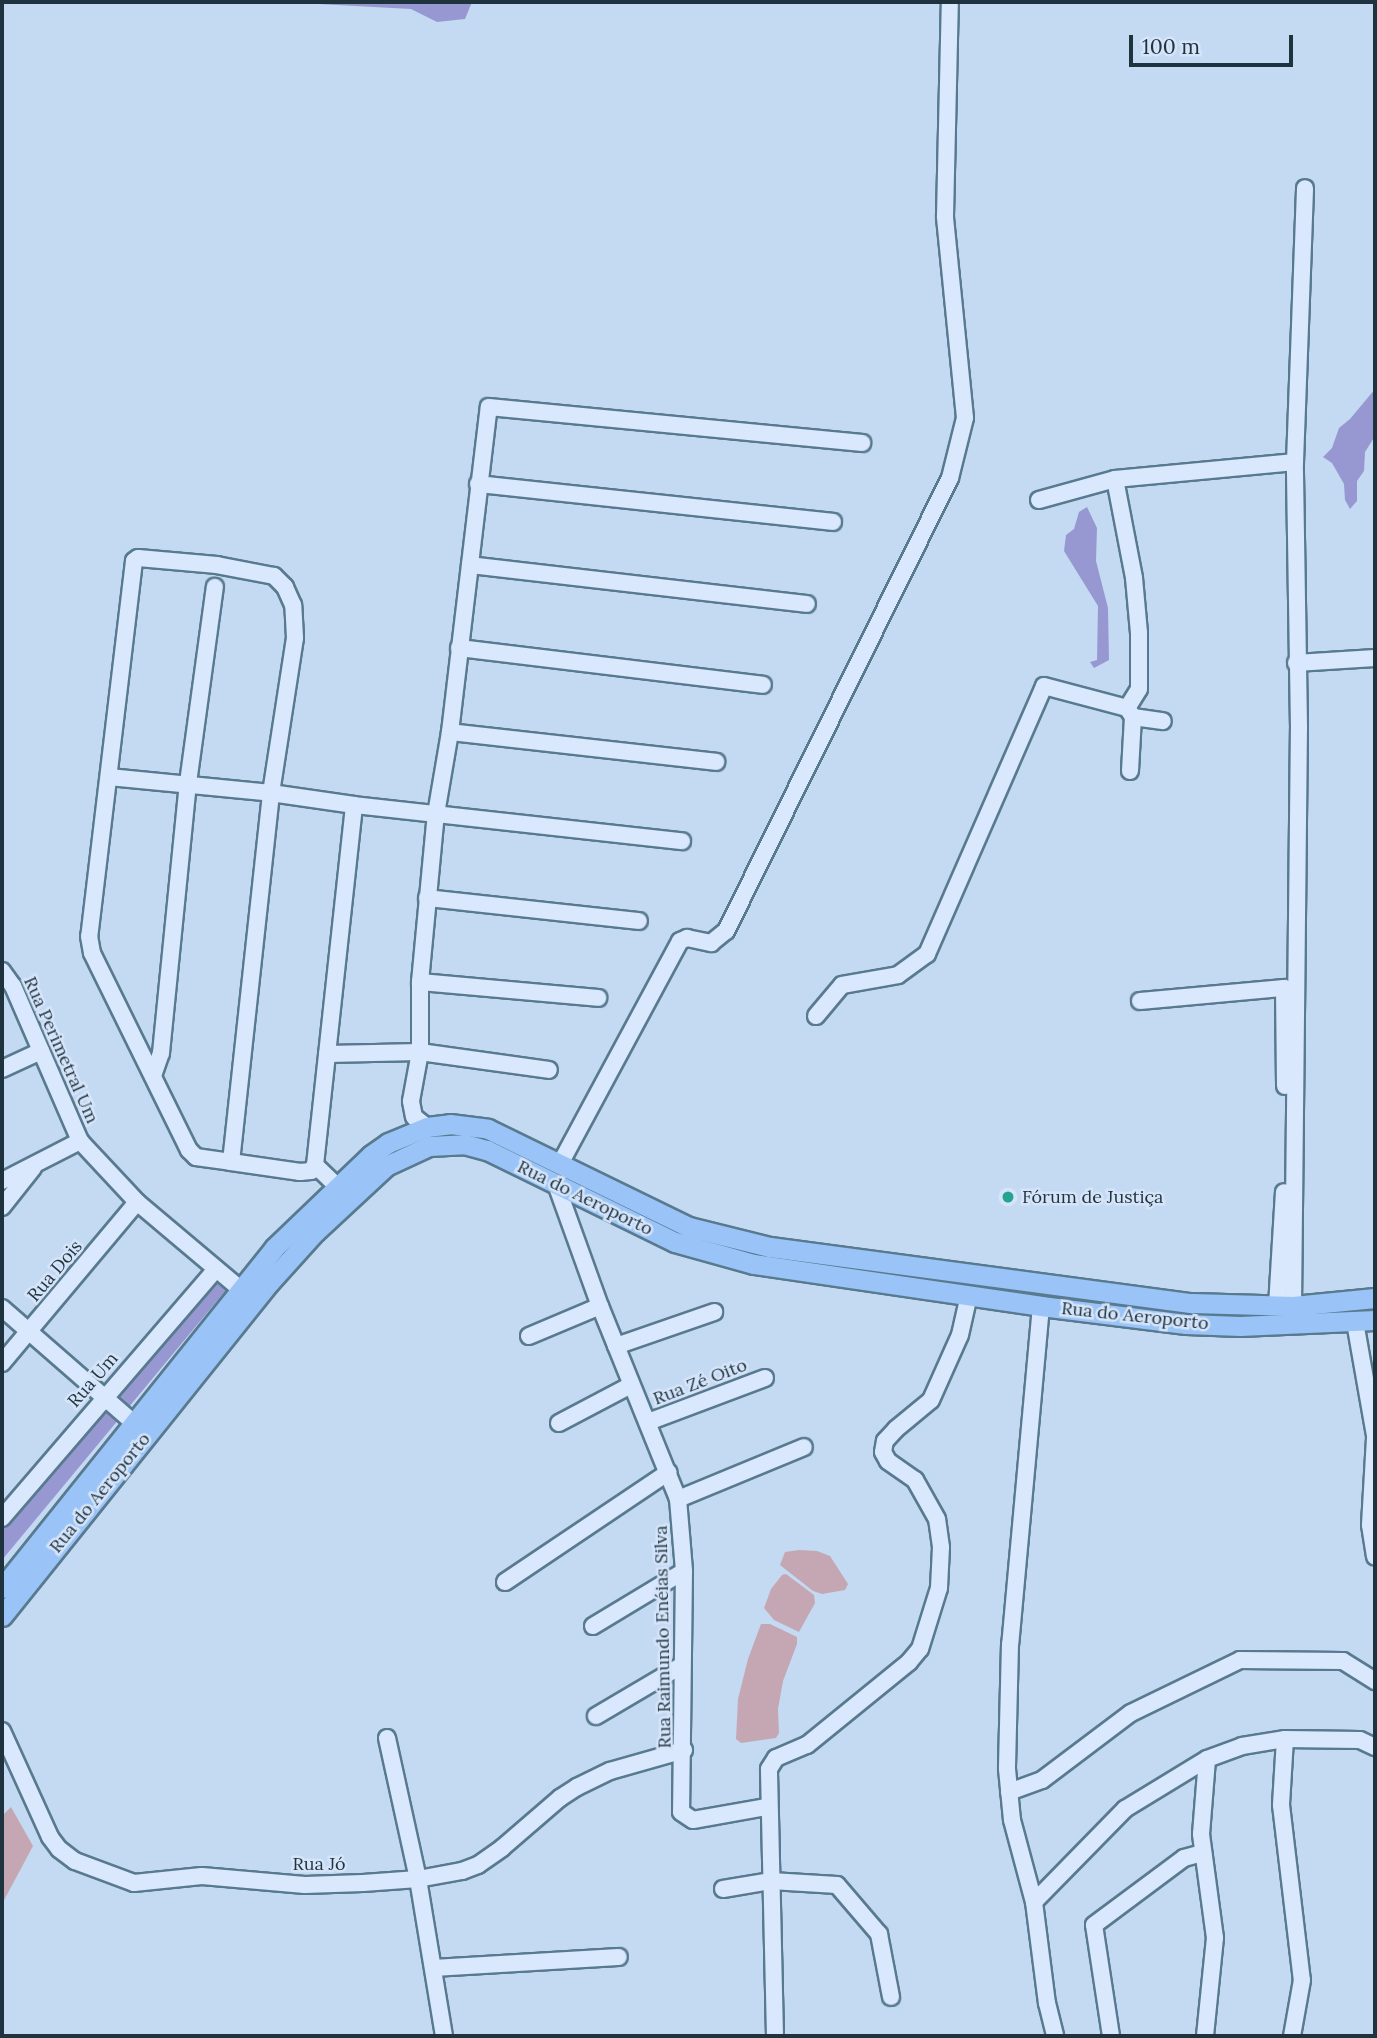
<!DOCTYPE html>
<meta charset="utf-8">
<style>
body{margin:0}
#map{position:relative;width:1377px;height:2038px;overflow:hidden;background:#c4d9f2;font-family:Lora,serif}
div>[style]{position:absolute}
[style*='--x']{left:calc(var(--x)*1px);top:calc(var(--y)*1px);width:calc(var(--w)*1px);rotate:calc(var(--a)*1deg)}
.green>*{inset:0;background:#9798d2}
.water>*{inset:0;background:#c5a7b4}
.roads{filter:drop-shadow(2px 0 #587a8f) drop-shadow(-2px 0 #587a8f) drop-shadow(0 2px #587a8f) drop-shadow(0 -2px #587a8f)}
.minor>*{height:16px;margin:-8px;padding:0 8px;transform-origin:8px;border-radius:8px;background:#d9e8fc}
.major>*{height:19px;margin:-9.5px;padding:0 9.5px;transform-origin:9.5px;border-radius:9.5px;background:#9ac4f8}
.dots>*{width:19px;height:19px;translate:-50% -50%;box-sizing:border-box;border:4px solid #d5e4f9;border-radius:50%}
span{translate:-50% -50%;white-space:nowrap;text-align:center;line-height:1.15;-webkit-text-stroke:5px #d5e4f9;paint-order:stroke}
.street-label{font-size:18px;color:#1e333e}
.poi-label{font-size:18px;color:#1e333e}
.left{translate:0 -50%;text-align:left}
.frame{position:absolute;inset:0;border:4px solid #1e333e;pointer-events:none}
.scale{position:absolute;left:1129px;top:35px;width:164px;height:32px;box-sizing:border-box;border:4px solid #1e333e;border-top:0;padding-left:9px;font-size:21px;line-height:24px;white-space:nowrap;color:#1e333e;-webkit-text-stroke:5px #d5e4f9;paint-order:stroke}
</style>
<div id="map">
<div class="green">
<i style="clip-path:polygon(281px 2px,472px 2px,465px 19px,437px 22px,411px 9px)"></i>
<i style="clip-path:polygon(1375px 389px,1375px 436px,1365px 452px,1364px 471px,1357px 481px,1357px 501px,1350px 509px,1345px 500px,1344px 484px,1332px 463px,1323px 457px,1332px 448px,1339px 428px,1350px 419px)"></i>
<i style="clip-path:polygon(1087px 507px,1097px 528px,1096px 561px,1108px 608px,1109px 660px,1094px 668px,1090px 662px,1097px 660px,1098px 606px,1064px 551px,1066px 535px,1074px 529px,1079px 512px)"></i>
<i style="clip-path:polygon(209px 1278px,226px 1290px,2px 1560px,2px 1519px)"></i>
</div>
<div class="water">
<i style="clip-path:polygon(799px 1550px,817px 1551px,830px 1556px,848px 1584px,845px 1590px,822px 1594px,813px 1591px,780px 1565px,785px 1552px)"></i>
<i style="clip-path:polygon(786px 1574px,814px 1595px,815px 1603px,799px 1632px,774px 1620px,764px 1608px,771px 1589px,782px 1575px)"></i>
<i style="clip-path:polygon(761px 1624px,770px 1624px,797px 1637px,797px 1644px,783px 1681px,778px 1709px,779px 1733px,776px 1738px,741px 1743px,736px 1739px,738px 1699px,748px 1659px)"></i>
<i style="clip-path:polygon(11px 1807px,33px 1846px,2px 1904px,2px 1816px)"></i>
</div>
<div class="roads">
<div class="minor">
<i style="--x:1115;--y:479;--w:101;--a:79.1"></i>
<i style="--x:1134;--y:578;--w:55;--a:84.8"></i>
<i style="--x:1139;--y:633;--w:56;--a:90"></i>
<i style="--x:1139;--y:689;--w:22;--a:122"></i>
<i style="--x:478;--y:484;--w:357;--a:6.1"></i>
<i style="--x:1039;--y:500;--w:79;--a:-15.4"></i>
<i style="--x:1115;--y:479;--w:181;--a:-5.4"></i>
<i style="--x:470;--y:565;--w:339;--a:6.6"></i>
<i style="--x:459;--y:648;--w:306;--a:6.9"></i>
<i style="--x:1296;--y:663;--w:79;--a:-3.6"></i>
<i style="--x:1133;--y:717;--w:30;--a:8"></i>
<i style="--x:450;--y:732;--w:268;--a:6.4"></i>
<i style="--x:109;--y:777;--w:163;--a:5.6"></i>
<i style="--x:271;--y:793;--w:84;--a:8.2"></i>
<i style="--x:354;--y:805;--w:330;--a:6.3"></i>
<i style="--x:427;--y:898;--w:213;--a:6.2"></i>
<i style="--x:2;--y:971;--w:19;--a:54"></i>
<i style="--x:13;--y:986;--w:169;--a:66.6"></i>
<i style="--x:80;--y:1141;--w:83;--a:46.9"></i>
<i style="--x:137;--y:1202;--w:133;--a:40.1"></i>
<i style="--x:420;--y:982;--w:179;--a:5.1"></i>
<i style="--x:1140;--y:1001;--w:145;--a:-5.2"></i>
<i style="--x:1284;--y:988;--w:98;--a:89.4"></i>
<i style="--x:816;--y:1016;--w:40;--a:-50"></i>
<i style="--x:842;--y:985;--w:57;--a:-10.1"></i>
<i style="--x:898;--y:975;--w:36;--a:-36"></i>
<i style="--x:927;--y:954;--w:292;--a:-66.4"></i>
<i style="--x:1044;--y:686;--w:86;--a:14.8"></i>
<i style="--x:1127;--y:708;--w:11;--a:56"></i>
<i style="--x:1133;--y:717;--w:54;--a:93.2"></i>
<i style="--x:327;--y:1054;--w:93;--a:-1.2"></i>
<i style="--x:420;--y:1052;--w:130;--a:7.9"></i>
<i style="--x:2;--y:1069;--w:43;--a:-24.8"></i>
<i style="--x:153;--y:1076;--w:24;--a:-71"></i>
<i style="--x:161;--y:1053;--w:271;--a:-84.3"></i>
<i style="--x:188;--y:783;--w:198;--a:-82.2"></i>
<i style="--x:427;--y:1127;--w:16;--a:-142"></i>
<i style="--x:414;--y:1117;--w:16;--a:-101"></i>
<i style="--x:411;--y:1101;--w:50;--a:-79.6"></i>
<i style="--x:420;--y:1052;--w:70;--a:-90"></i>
<i style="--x:420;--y:982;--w:169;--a:-84.6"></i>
<i style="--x:436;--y:814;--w:83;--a:-80.3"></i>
<i style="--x:450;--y:732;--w:327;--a:-83.2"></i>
<i style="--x:489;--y:407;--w:375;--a:5.5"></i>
<i style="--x:231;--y:1162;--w:371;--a:-83.8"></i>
<i style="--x:271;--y:793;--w:157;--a:-81.2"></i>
<i style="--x:295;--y:638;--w:33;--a:-93"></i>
<i style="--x:293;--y:605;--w:20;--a:-114"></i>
<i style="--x:285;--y:587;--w:16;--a:-135"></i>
<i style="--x:274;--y:576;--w:58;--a:-169.1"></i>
<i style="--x:217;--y:565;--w:79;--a:-174.9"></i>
<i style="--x:138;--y:558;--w:5;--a:143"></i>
<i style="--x:134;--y:561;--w:378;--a:96.8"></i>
<i style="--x:89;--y:936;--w:17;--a:80"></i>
<i style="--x:92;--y:953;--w:220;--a:63.8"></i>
<i style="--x:189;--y:1150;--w:10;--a:45"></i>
<i style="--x:196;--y:1157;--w:35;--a:8"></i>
<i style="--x:231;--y:1162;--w:70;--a:8.2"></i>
<i style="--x:300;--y:1172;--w:11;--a:-5"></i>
<i style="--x:311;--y:1171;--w:7;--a:-56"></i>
<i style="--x:315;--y:1165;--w:362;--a:-83.8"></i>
<i style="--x:560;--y:1164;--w:253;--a:-61.7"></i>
<i style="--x:680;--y:941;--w:8;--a:-23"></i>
<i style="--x:687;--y:938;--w:25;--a:12"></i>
<i style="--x:711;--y:943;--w:19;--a:-39"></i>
<i style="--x:726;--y:931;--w:505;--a:-63.69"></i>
<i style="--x:950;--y:478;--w:62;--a:-76"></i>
<i style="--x:965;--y:418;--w:203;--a:-95.7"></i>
<i style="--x:945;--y:216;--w:214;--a:-88.7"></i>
<i style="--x:315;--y:1165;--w:30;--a:44"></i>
<i style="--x:2;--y:1181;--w:88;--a:-27.1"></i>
<i style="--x:556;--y:1184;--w:130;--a:70.2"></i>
<i style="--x:600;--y:1306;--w:208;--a:68"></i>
<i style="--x:678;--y:1499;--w:72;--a:85.2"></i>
<i style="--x:684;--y:1571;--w:241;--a:90.7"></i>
<i style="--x:681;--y:1812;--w:14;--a:34"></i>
<i style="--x:693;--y:1820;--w:75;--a:-10"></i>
<i style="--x:2;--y:1207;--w:50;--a:-51.5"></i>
<i style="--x:1041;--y:1306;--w:339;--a:95.2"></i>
<i style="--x:1010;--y:1644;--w:125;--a:91.4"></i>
<i style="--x:1007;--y:1769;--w:51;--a:84.4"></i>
<i style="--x:1012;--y:1820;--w:85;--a:75"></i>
<i style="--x:1034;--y:1902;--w:102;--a:82.7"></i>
<i style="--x:1047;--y:2003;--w:34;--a:76"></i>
<i style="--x:1277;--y:1306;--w:114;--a:-86.5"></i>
<i style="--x:1293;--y:1306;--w:578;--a:-89.41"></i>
<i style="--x:1299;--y:728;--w:266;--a:-90.9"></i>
<i style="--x:1295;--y:462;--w:274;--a:-87.9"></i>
<i style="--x:2;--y:1308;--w:186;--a:41.1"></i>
<i style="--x:1355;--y:1322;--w:116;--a:80"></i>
<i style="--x:529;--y:1336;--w:77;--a:-22.9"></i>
<i style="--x:616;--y:1346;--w:104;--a:-19.1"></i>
<i style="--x:2;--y:1363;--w:210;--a:-50"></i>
<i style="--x:648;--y:1422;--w:125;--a:-20.6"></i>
<i style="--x:559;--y:1423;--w:81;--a:-27.8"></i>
<i style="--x:1375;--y:1438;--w:87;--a:93.3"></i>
<i style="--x:1370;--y:1525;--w:32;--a:81"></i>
<i style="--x:678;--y:1499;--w:136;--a:-22.4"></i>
<i style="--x:2;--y:1518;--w:328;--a:-49.3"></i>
<i style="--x:505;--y:1582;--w:197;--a:-33.9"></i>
<i style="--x:593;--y:1626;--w:106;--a:-31.1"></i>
<i style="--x:596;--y:1716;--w:99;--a:-30.5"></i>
<i style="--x:2;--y:1731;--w:116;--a:65.6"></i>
<i style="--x:50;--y:1837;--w:15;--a:53"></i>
<i style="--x:59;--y:1849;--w:20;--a:37"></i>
<i style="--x:75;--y:1861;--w:63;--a:20.4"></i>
<i style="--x:134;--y:1883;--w:68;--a:-5.9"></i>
<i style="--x:202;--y:1876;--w:103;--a:5"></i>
<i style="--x:305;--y:1885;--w:58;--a:-2"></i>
<i style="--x:363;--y:1883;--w:55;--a:-4.2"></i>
<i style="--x:418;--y:1879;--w:45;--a:-10.3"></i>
<i style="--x:462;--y:1871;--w:17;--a:-21"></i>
<i style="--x:478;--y:1865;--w:29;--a:-35"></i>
<i style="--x:502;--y:1848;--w:77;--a:-40.8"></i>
<i style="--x:560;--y:1798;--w:20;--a:-33"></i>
<i style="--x:577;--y:1787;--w:37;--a:-26"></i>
<i style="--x:610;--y:1771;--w:77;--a:-15.8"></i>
<i style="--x:387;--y:1738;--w:144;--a:77.6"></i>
<i style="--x:418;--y:1879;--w:159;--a:80.6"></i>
<i style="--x:1285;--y:1739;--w:66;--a:93.5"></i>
<i style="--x:1281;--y:1805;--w:176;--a:83.2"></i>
<i style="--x:1302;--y:1980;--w:57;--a:100.1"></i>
<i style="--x:1009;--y:1792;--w:35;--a:-20"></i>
<i style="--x:1042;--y:1780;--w:111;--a:-37"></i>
<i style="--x:1131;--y:1713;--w:121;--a:-25.9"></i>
<i style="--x:1240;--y:1660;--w:103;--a:0.6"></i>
<i style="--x:1343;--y:1661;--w:38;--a:32"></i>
<i style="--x:723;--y:1889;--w:49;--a:-9.5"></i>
<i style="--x:771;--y:1881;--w:66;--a:3.5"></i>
<i style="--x:837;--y:1885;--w:65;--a:49.4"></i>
<i style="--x:879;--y:1934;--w:64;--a:79.2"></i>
<i style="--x:1034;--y:1902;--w:130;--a:-45.6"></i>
<i style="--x:1125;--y:1809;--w:96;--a:-31.4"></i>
<i style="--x:1207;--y:1759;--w:37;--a:-20"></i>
<i style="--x:1242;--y:1746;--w:44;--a:-9.2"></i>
<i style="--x:1285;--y:1739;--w:75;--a:0.8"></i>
<i style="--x:1360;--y:1740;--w:17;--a:25"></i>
<i style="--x:433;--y:1968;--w:186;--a:-3.4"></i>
<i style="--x:775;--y:2036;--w:267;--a:-91.3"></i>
<i style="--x:769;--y:1769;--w:13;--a:-58"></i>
<i style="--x:776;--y:1758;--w:34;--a:-23"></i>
<i style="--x:807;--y:1745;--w:132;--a:-39.1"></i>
<i style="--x:909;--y:1662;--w:17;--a:-50"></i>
<i style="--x:920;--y:1649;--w:64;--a:-72.7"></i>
<i style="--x:939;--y:1588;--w:41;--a:-87.2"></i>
<i style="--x:941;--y:1547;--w:28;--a:-98"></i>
<i style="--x:937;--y:1519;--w:45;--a:-119.4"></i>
<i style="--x:915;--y:1480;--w:33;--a:-145"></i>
<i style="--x:888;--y:1461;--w:10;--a:-119"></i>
<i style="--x:883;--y:1452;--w:11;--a:-80"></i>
<i style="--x:885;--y:1441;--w:16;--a:-47"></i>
<i style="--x:896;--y:1429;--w:45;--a:-39.6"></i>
<i style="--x:931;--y:1400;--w:71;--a:-66"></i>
<i style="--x:960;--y:1335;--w:41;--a:-77.3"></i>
<i style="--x:1111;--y:2036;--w:112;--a:-98.7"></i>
<i style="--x:1094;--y:1925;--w:112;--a:-36.7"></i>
<i style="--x:1184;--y:1858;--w:20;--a:-15"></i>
<i style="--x:1205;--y:2036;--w:99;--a:-84.2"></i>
<i style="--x:1215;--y:1938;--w:105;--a:-97.7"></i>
<i style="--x:1201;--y:1834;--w:75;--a:-85.4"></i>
</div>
<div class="major">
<i style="--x:2;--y:1588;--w:435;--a:-51.3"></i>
<i style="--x:274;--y:1248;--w:134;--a:-43.8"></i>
<i style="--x:371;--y:1155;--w:21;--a:-35"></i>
<i style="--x:388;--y:1143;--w:42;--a:-22.3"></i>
<i style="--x:427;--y:1127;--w:23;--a:-7"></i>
<i style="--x:450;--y:1124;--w:38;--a:7"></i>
<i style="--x:488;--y:1129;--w:224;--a:26"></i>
<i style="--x:689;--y:1227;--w:83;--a:13.9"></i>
<i style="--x:770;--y:1247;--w:426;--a:7.6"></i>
<i style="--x:1192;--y:1303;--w:101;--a:1.7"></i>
<i style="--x:1293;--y:1306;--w:82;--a:-5.6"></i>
<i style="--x:2;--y:1616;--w:427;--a:-51.3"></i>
<i style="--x:269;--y:1283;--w:69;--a:-48"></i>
<i style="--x:315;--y:1232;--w:97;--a:-42.9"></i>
<i style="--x:386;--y:1166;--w:47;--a:-24.9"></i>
<i style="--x:429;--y:1146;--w:35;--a:-3"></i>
<i style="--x:464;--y:1144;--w:24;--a:15"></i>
<i style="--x:487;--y:1150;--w:209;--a:26.1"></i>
<i style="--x:675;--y:1242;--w:82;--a:15.6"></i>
<i style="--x:754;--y:1264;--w:290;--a:8.3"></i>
<i style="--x:1041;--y:1306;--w:146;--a:7.1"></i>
<i style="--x:1186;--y:1324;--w:54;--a:2.1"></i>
<i style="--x:1240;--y:1326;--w:135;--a:-2.5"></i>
</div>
</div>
<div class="dots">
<i style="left:1008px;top:1197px;background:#23a491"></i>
</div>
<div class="street-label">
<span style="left:61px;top:1050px;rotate:66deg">Rua Perimetral Um</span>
<span style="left:585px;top:1198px;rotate:26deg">Rua do Aeroporto</span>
<span style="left:55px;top:1271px;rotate:-50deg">Rua Dois</span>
<span style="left:1135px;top:1316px;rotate:6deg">Rua do Aeroporto</span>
<span style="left:93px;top:1380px;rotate:-49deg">Rua Um</span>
<span style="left:700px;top:1382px;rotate:-21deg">Rua Zé Oito</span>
<span style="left:100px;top:1493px;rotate:-51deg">Rua do Aeroporto</span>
<span style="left:663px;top:1637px;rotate:-91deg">Rua Raimundo Enéias Silva</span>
<span style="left:319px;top:1864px">Rua Jó</span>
</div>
<div class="poi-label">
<span class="left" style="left:1022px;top:1197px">Fórum de Justiça</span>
</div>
<div class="frame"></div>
<div class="scale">100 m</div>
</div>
